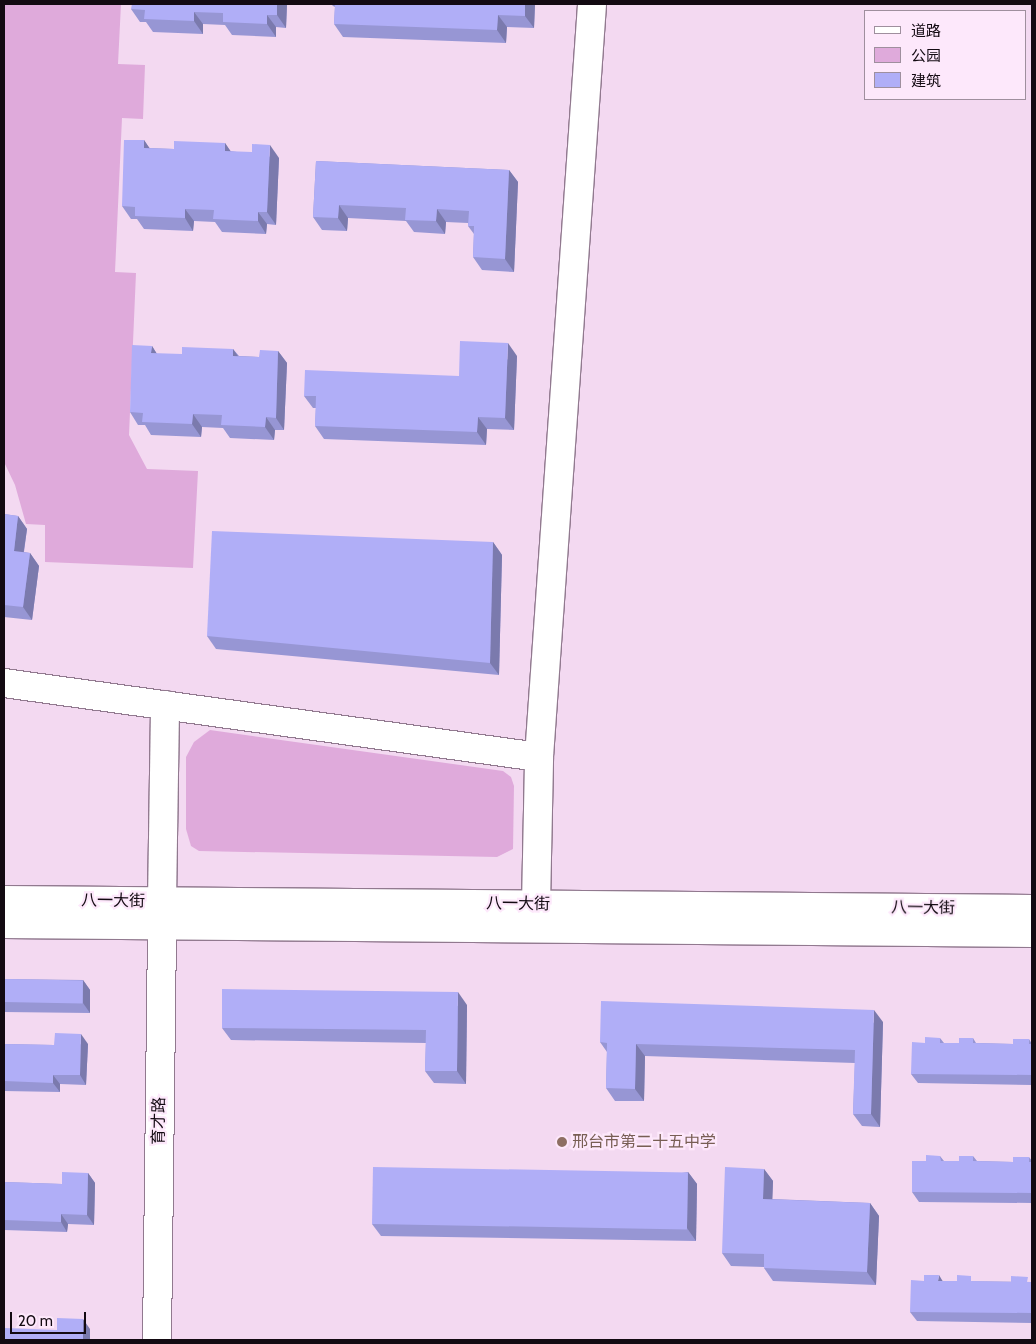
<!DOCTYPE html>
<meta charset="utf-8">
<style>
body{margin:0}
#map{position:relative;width:1036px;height:1344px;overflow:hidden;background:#f3d9f1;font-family:Cabin,"Noto Sans SC",sans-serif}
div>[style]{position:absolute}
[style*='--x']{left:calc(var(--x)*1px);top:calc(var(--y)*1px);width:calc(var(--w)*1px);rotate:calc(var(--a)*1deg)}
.green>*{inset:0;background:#dfaadb}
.roads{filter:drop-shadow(1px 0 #91798f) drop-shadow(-1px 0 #91798f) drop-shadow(0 1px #91798f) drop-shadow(0 -1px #91798f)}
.street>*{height:28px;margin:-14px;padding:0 14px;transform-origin:14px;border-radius:14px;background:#fff}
.secondary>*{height:28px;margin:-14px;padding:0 14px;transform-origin:14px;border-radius:14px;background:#fff}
.wall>*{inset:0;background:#9796d4}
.shaded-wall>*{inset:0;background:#7b7aad}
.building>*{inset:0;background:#b0aef7;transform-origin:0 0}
.dots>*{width:14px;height:14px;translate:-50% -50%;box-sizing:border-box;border:2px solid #fde8fb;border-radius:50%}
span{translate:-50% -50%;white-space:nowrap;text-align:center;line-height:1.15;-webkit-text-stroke:4.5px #fde8fb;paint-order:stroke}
.street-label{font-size:16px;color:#130a12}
.education-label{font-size:16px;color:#785e54}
.left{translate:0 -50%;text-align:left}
.frame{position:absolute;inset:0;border:5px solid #130a12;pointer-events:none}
.legend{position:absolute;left:864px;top:10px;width:162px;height:90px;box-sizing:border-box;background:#fde8fb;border:1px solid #9f8f9e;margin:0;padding:6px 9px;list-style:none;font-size:15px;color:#130a12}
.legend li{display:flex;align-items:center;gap:10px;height:25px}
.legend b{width:25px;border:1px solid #9f8f9e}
.scale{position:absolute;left:10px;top:1312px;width:76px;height:22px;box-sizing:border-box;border:2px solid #130a12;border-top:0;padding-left:6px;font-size:15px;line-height:18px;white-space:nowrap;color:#130a12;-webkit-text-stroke:4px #fde8fb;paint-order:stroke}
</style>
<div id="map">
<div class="green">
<i style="clip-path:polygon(4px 4px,121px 4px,118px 64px,145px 65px,143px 119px,122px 118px,115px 272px,136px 273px,129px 435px,147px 469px,198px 471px,193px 568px,45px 562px,45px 525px,26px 524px,15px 485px,4px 462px)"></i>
<i style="clip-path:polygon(210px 730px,503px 771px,511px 777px,514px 786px,513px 849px,497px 857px,199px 851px,191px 846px,186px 829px,186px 757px,194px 742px)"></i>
</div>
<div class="roads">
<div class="street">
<i style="--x:4;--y:683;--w:540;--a:7.88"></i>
<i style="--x:162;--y:901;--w:196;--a:-89.1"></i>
<i style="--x:536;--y:905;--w:148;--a:-88.8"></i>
<i style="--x:539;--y:757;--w:755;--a:-85.97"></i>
</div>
<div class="secondary">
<i style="--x:4;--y:900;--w:1028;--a:0.5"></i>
<i style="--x:4;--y:924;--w:1028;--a:0.5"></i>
<i style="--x:157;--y:1340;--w:432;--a:-89.3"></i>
</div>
</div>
<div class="wall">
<i style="clip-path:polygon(287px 4px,286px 28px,276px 27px,276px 37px,232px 35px,225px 25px,203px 24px,203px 34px,153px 32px,146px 22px,140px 22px,131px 9px)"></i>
<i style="clip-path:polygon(331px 4px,535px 4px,534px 28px,507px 27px,506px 43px,343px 37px,334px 24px,335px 7px,333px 6px)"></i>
<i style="clip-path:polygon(144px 140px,149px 148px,174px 149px,225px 143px,230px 151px,279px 158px,276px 225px,267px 224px,266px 234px,222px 232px,215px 222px,194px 221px,193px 231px,144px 229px,137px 219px,131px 219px,122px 206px)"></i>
<i style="clip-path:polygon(316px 161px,509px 170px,518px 182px,514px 272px,482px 270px,473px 257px,474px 234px,468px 226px,468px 223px,446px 222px,445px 234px,414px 232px,406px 221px,348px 218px,347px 231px,322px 230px,313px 217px)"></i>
<i style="clip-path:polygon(152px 346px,157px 354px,182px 354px,233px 349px,239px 356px,259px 357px,278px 351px,287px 363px,284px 430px,275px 430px,274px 440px,230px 438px,223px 428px,202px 427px,201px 437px,151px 435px,145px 425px,138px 425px,130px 412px)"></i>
<i style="clip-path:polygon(517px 356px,514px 430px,487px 429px,486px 445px,324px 439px,315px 426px,316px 408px,313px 408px,304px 396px,459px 376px)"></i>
<i style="clip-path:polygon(4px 514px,18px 516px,27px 529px,24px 552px,30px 553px,39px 566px,32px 620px,4px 617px)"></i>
<i style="clip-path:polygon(493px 542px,502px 555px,499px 675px,216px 649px,207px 636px)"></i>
<i style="clip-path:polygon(4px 979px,83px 980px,90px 990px,90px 1013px,4px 1012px)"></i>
<i style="clip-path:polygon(467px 1005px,466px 1084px,434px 1083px,425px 1071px,426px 1043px,231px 1040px,222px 1028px)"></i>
<i style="clip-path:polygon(883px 1022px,880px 1127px,862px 1126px,853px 1114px,855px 1063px,645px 1056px,644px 1101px,615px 1101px,606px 1088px,607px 1052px,600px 1042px)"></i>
<i style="clip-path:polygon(940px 1038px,944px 1043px,959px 1043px,973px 1038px,976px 1043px,1013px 1044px,1029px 1039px,1032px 1044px,1032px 1085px,918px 1083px,911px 1074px,925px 1043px)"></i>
<i style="clip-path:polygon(4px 1044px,54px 1045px,88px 1044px,86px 1085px,60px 1084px,60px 1092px,4px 1091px)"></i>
<i style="clip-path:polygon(940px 1156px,944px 1161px,959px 1161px,973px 1156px,977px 1161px,1013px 1162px,1029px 1157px,1032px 1161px,1032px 1203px,919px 1202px,912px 1192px,926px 1161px)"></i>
<i style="clip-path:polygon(764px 1169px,773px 1181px,772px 1199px,870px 1203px,879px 1216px,876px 1285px,773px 1281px,764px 1268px,764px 1267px,731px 1266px,722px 1253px)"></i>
<i style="clip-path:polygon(688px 1172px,697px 1184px,696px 1241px,381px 1236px,372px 1224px)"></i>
<i style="clip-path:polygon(88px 1173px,95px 1183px,94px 1225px,68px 1224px,67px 1232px,4px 1230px,4px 1182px,62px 1184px)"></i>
<i style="clip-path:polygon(942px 1281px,1032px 1282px,1032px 1323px,917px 1321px,910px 1312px)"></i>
</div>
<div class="shaded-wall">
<i style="clip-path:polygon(277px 4px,287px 4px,286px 28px,277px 15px)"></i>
<i style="clip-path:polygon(525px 4px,535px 4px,534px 28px,525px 16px)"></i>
<i style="clip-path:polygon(194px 12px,203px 24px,203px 34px,194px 21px)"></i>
<i style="clip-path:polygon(267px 15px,276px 27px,276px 37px,267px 24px)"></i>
<i style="clip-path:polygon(498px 15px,507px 27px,506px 43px,497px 30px)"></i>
<i style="clip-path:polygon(144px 140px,153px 153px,144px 148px)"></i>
<i style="clip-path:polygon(225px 143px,234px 156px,225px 151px)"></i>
<i style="clip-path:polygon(270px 145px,279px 158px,276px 225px,267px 212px)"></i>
<i style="clip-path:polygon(509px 170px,518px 182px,514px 272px,505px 259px)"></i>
<i style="clip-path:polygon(339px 205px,348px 218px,347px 231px,338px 218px)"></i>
<i style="clip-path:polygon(185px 209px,194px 221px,193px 231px,185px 218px)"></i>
<i style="clip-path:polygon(437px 209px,446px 222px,445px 234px,436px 221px)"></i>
<i style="clip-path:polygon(258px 212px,267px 224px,266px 234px,258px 221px)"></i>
<i style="clip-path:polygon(508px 343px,517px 356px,514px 430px,505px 418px)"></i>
<i style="clip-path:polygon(152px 346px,160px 359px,151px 353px)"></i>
<i style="clip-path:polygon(233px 349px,242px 362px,233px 356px)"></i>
<i style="clip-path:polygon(278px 351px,287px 363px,284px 430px,276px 418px)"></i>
<i style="clip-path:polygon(193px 414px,202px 427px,201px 437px,192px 424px)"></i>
<i style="clip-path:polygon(266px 417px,275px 430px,274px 440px,265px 427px)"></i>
<i style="clip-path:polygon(478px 417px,487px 429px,486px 445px,477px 432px)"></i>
<i style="clip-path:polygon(18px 516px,27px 529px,22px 563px,14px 551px)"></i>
<i style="clip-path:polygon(493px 542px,502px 555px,499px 675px,490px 663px)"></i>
<i style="clip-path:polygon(30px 553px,39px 566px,32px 620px,23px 607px)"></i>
<i style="clip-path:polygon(83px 980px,90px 990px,90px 1013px,83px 1003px)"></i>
<i style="clip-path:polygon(458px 992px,467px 1005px,466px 1084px,457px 1071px)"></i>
<i style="clip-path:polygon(874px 1010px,883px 1022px,880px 1127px,871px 1114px)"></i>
<i style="clip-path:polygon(81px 1034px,88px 1044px,86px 1085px,80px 1075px)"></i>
<i style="clip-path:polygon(636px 1044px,645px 1056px,644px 1101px,635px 1089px)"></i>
<i style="clip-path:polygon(53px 1075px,60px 1084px,60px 1092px,53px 1083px)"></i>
<i style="clip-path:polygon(764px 1169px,773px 1181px,772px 1212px,763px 1199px)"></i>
<i style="clip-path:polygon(688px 1172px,697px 1184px,696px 1241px,687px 1228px)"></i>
<i style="clip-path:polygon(88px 1173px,95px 1183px,94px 1225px,87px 1215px)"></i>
<i style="clip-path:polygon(870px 1203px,879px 1216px,876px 1285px,867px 1272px)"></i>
<i style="clip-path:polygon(61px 1214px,68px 1224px,67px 1232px,61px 1222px)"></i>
<i style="clip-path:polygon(939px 1275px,945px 1285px,938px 1281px)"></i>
<i style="clip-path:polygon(83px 1319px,90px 1329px,90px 1340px,83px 1340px)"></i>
</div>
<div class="building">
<i style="clip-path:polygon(132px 4px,277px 4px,277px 15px,267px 15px,267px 24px,223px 22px,223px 13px,194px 12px,194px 21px,144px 19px,145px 10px,131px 9px)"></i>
<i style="clip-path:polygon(335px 4px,525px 4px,525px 16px,498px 15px,497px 30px,334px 24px)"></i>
<i style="clip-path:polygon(124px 140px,144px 140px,144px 148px,174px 149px,174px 141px,225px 143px,225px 151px,252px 152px,252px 144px,270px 145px,267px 212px,258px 212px,258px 221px,213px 219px,214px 210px,185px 209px,185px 218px,135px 216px,135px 207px,122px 206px)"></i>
<i style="clip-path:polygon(316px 161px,509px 170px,505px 259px,473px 257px,474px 226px,468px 226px,469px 211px,437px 209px,436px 221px,405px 220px,406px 208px,339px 205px,338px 218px,313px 217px)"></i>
<i style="clip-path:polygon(460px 341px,508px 343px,505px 418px,478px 417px,477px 432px,315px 426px,316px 396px,304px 396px,305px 370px,459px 376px)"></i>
<i style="clip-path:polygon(132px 345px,152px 346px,151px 353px,182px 354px,182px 347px,233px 349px,233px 356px,259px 357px,260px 350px,278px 351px,276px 418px,266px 417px,265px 427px,221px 425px,222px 415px,193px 414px,192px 424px,142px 422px,143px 413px,130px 412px)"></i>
<i style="clip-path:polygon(4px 514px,18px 516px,14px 551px,30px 553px,23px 607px,4px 605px)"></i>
<i style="clip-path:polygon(212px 531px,493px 542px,490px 663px,207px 636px)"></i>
<i style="left:4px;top:979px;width:79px;height:23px;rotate:1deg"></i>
<i style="clip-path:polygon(222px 989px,458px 992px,457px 1071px,425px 1071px,426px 1030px,222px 1028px)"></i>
<i style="clip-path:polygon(601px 1001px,874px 1010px,871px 1114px,853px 1114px,855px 1050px,636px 1044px,635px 1089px,606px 1088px,607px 1043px,600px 1042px)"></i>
<i style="clip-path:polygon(55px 1033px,81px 1034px,80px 1075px,53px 1075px,53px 1083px,4px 1081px,4px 1044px,54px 1045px)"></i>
<i style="clip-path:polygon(925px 1037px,940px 1038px,940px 1043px,959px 1043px,959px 1038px,973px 1038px,973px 1043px,1013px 1044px,1013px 1039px,1029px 1039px,1029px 1044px,1032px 1044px,1032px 1075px,911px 1074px,912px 1042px,925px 1043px)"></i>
<i style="clip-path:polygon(926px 1155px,940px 1156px,941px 1161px,959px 1161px,959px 1156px,973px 1156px,973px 1161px,1013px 1162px,1013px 1157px,1029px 1157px,1029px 1162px,1032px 1162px,1032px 1193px,912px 1192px,912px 1161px,926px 1161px)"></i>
<i style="left:373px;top:1167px;width:315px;height:57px;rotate:1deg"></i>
<i style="clip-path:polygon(725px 1167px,764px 1169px,763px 1199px,870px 1203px,867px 1272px,764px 1268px,764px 1254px,722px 1253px)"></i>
<i style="clip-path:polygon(62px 1172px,88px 1173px,87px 1215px,61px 1214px,61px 1222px,4px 1220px,4px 1182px,62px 1184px)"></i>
<i style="clip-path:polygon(924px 1275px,939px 1275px,938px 1281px,957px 1281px,957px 1275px,971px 1276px,971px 1281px,1011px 1282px,1011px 1276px,1028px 1277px,1027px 1282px,1032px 1282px,1032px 1313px,910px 1312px,911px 1280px,924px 1281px)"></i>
<i style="clip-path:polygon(57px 1318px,83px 1319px,83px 1340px,4px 1340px,4px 1328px,57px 1330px)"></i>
</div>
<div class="dots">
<i style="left:562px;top:1142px;background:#8d6e63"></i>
</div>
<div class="street-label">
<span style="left:113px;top:901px;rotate:1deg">八一大街</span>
<span style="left:518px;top:904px;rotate:1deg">八一大街</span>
<span style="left:923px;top:908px;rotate:1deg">八一大街</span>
<span style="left:159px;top:1121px;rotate:-89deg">育才路</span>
</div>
<div class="education-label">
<span class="left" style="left:572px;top:1142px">邢台市第二十五中学</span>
</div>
<div class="frame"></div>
<ul class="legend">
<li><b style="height:6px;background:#fff"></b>道路</li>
<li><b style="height:14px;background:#dfaadb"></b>公园</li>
<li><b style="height:14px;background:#b0aef7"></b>建筑</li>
</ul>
<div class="scale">20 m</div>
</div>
